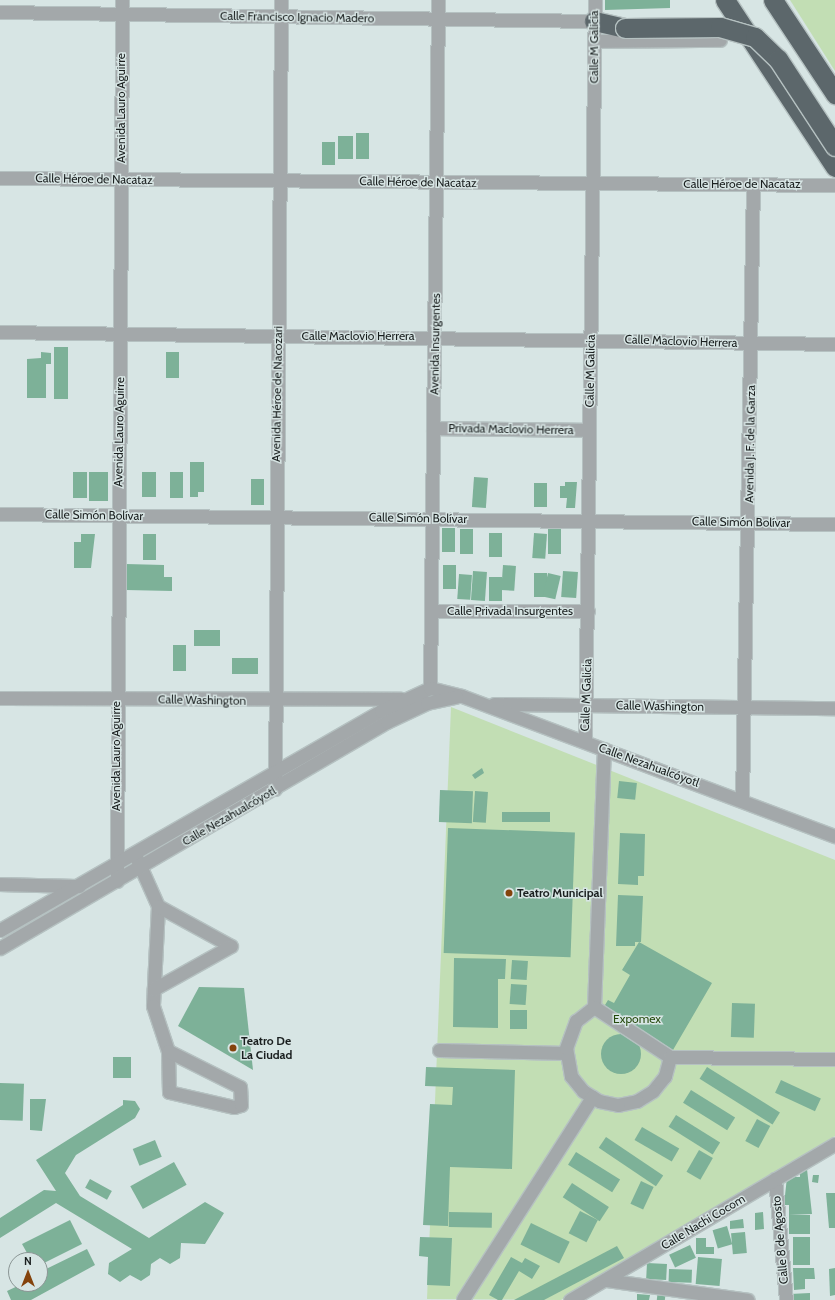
<!DOCTYPE html>
<meta charset="utf-8">
<style>
body{margin:0}
#map{position:relative;width:835px;height:1300px;overflow:hidden;background:#d7e5e4;font-family:Cabin,sans-serif}
div>[style]{position:absolute}
[style*='--x']{left:calc(var(--x)*1px);top:calc(var(--y)*1px);width:calc(var(--w)*1px);rotate:calc(var(--a)*1deg)}
.green>*{inset:0;background:#c2deb4}
.building>*{inset:0;background:#7db198;transform-origin:0 0}
.round{border-radius:50%}
.roads{filter:drop-shadow(1px 0 #b5c1c1) drop-shadow(-1px 0 #b5c1c1) drop-shadow(0 1px #b5c1c1) drop-shadow(0 -1px #b5c1c1)}
.minor>*{height:13px;margin:-6.5px;padding:0 6.5px;transform-origin:6.5px;border-radius:6.5px;background:#a3a8aa}
.highway>*{height:19px;margin:-9.5px;padding:0 9.5px;transform-origin:9.5px;border-radius:9.5px;background:#5c676b}
.bridges{filter:drop-shadow(1px 0 #b5c1c1) drop-shadow(-1px 0 #b5c1c1) drop-shadow(0 1px #b5c1c1) drop-shadow(0 -1px #b5c1c1)}
.highway-bridge>*{height:19px;margin:-9.5px;padding:0 9.5px;transform-origin:9.5px;border-radius:9.5px;background:#5c676b}
.dots>*{width:11px;height:11px;translate:-50% -50%;box-sizing:border-box;border:2px solid #d7e5e4;border-radius:50%}
span{translate:-50% -50%;white-space:nowrap;text-align:center;line-height:1.15;-webkit-text-stroke:3px #d7e5e4;paint-order:stroke}
.street-label{font-size:12px;color:#1a1f1f}
.poi-label{font-size:12px;color:#1a1f1f;font-weight:700}
.left{translate:0 -50%;text-align:left}
.park-label{font-size:12px;color:#25490c}
.north{position:absolute;left:8px;top:1252px;width:40px;height:40px;box-sizing:border-box;background:#d7e5e4;border:1px solid #8b9695;border-radius:50%;rotate:0deg;font-size:11px;font-weight:700;line-height:16px;text-align:center;color:#1a1f1f}
.north::after{content:'';display:block;margin:auto;width:14px;height:18px;background:#84430c;clip-path:polygon(50% 0,100% 100%,50% 72%,0 100%)}
</style>
<div id="map">
<div class="green">
<i style="clip-path:polygon(790px 0,835px 0,835px 71px)"></i>
<i style="clip-path:polygon(451px 707px,835px 860px,835px 1136px,561px 1300px,427px 1299px)"></i>
</div>
<div class="building">
<i style="clip-path:polygon(605px 0,670px 0,670px 8px,605px 10px)"></i>
<i style="left:356px;top:133px;width:13px;height:26px"></i>
<i style="left:338px;top:136px;width:15px;height:23px"></i>
<i style="left:322px;top:142px;width:13px;height:23px"></i>
<i style="left:54px;top:347px;width:14px;height:52px"></i>
<i style="clip-path:polygon(41px 352px,51px 353px,51px 364px,46px 364px,46px 398px,27px 398px,27px 359px,41px 358px)"></i>
<i style="left:166px;top:352px;width:13px;height:26px"></i>
<i style="clip-path:polygon(190px 462px,204px 462px,204px 492px,198px 492px,198px 497px,190px 497px)"></i>
<i style="left:73px;top:472px;width:14px;height:26px"></i>
<i style="left:89px;top:472px;width:19px;height:29px"></i>
<i style="left:142px;top:472px;width:14px;height:25px"></i>
<i style="left:170px;top:472px;width:13px;height:26px"></i>
<i style="left:474px;top:477px;width:14px;height:30px;rotate:4deg"></i>
<i style="left:251px;top:479px;width:13px;height:26px"></i>
<i style="clip-path:polygon(565px 482px,577px 482px,575px 508px,566px 508px,567px 498px,560px 498px,560px 486px,565px 486px)"></i>
<i style="left:534px;top:483px;width:13px;height:24px"></i>
<i style="left:442px;top:528px;width:13px;height:24px"></i>
<i style="left:460px;top:529px;width:13px;height:25px"></i>
<i style="left:548px;top:529px;width:13px;height:25px"></i>
<i style="left:489px;top:533px;width:13px;height:24px"></i>
<i style="left:534px;top:533px;width:13px;height:25px;rotate:4deg"></i>
<i style="clip-path:polygon(81px 534px,95px 534px,91px 568px,74px 568px,74px 542px,81px 542px)"></i>
<i style="left:143px;top:534px;width:13px;height:26px"></i>
<i style="clip-path:polygon(126px 564px,164px 565px,164px 577px,172px 577px,172px 591px,126px 590px)"></i>
<i style="left:443px;top:565px;width:13px;height:24px"></i>
<i style="left:503px;top:565px;width:13px;height:25px;rotate:4deg"></i>
<i style="left:473px;top:571px;width:14px;height:29px;rotate:4deg"></i>
<i style="left:563px;top:571px;width:15px;height:26px;rotate:4deg"></i>
<i style="left:534px;top:573px;width:13px;height:24px"></i>
<i style="left:548px;top:573px;width:13px;height:24px;rotate:13deg"></i>
<i style="left:459px;top:574px;width:13px;height:25px;rotate:4deg"></i>
<i style="left:489px;top:577px;width:13px;height:24px"></i>
<i style="left:194px;top:630px;width:26px;height:16px"></i>
<i style="left:173px;top:645px;width:13px;height:26px"></i>
<i style="left:232px;top:658px;width:26px;height:16px"></i>
<i style="clip-path:polygon(482px 768px,484px 773px,475px 779px,472px 775px)"></i>
<i style="left:619px;top:781px;width:18px;height:17px;rotate:6deg"></i>
<i style="left:440px;top:790px;width:33px;height:32px;rotate:2deg"></i>
<i style="left:475px;top:791px;width:13px;height:31px;rotate:4deg"></i>
<i style="left:550px;top:812px;width:10px;height:48px;rotate:90deg"></i>
<i style="left:448px;top:828px;width:127px;height:125px;rotate:2deg"></i>
<i style="clip-path:polygon(620px 833px,645px 834px,644px 876px,638px 876px,638px 885px,618px 884px)"></i>
<i style="clip-path:polygon(618px 895px,643px 896px,641px 942px,635px 942px,635px 946px,616px 946px)"></i>
<i style="clip-path:polygon(639px 942px,712px 983px,673px 1050px,602px 1010px,608px 1000px,614px 1003px,630px 975px,622px 970px)"></i>
<i style="clip-path:polygon(454px 958px,506px 959px,505px 979px,498px 979px,498px 1028px,453px 1027px)"></i>
<i style="left:512px;top:960px;width:16px;height:19px;rotate:4deg"></i>
<i style="left:511px;top:984px;width:16px;height:20px;rotate:4deg"></i>
<i style="clip-path:polygon(199px 987px,244px 988px,253px 1070px,178px 1026px)"></i>
<i style="left:732px;top:1003px;width:23px;height:34px;rotate:2deg"></i>
<i style="left:510px;top:1010px;width:17px;height:19px"></i>
<i class="round" style="left:601px;top:1034px;width:40px;height:40px"></i>
<i style="left:113px;top:1057px;width:18px;height:21px"></i>
<i style="clip-path:polygon(426px 1067px,515px 1070px,512px 1169px,450px 1167px,448px 1226px,423px 1225px,430px 1104px,452px 1105px,453px 1087px,425px 1086px)"></i>
<i style="left:707px;top:1067px;width:86px;height:14px;rotate:32deg"></i>
<i style="left:781px;top:1080px;width:44px;height:14px;rotate:25deg"></i>
<i style="left:0;top:1083px;width:24px;height:37px;rotate:2deg"></i>
<i style="left:691px;top:1090px;width:52px;height:15px;rotate:32deg"></i>
<i style="clip-path:polygon(30px 1099px,46px 1099px,42px 1131px,30px 1130px)"></i>
<i style="clip-path:polygon(123px 1100px,135px 1101px,140px 1109px,135px 1118px,76px 1155px,65px 1173px,80px 1196px,149px 1238px,205px 1202px,224px 1213px,205px 1244px,181px 1243px,180px 1258px,170px 1264px,160px 1258px,151px 1264px,150px 1275px,141px 1281px,130px 1275px,120px 1282px,108px 1274px,109px 1263px,132px 1249px,56px 1203px,0 1238px,0 1218px,44px 1190px,56px 1191px,36px 1160px,123px 1105px)"></i>
<i style="left:676px;top:1115px;width:52px;height:14px;rotate:32deg"></i>
<i style="left:757px;top:1119px;width:15px;height:25px;rotate:28deg"></i>
<i style="left:642px;top:1127px;width:43px;height:15px;rotate:30deg"></i>
<i style="left:606px;top:1137px;width:69px;height:13px;rotate:34deg"></i>
<i style="left:155px;top:1140px;width:18px;height:24px;rotate:68deg"></i>
<i style="left:699px;top:1150px;width:16px;height:25px;rotate:30deg"></i>
<i style="left:576px;top:1152px;width:52px;height:15px;rotate:32deg"></i>
<i style="left:174px;top:1162px;width:26px;height:50px;rotate:61deg"></i>
<i style="clip-path:polygon(807px 1169px,812px 1214px,789px 1215px,789px 1205px,784px 1205px,787px 1177px,800px 1177px,800px 1170px)"></i>
<i style="clip-path:polygon(813px 1175px,819px 1175px,818px 1183px,812px 1182px)"></i>
<i style="left:90px;top:1179px;width:25px;height:10px;rotate:29deg"></i>
<i style="left:641px;top:1181px;width:14px;height:25px;rotate:25deg"></i>
<i style="left:572px;top:1183px;width:44px;height:17px;rotate:33deg"></i>
<i style="clip-path:polygon(826px 1193px,835px 1193px,835px 1228px,829px 1228px)"></i>
<i style="left:580px;top:1211px;width:20px;height:25px;rotate:27deg"></i>
<i style="left:449px;top:1212px;width:43px;height:15px;rotate:1deg"></i>
<i style="clip-path:polygon(763px 1212px,764px 1229px,755px 1230px,755px 1213px)"></i>
<i style="left:810px;top:1215px;width:19px;height:21px;rotate:90deg"></i>
<i style="clip-path:polygon(743px 1219px,744px 1228px,730px 1229px,730px 1221px)"></i>
<i style="clip-path:polygon(70px 1220px,82px 1244px,40px 1265px,40px 1260px,31px 1260px,22px 1244px)"></i>
<i style="left:531px;top:1223px;width:43px;height:24px;rotate:26deg"></i>
<i style="left:727px;top:1226px;width:19px;height:15px;rotate:74deg"></i>
<i style="left:745px;top:1232px;width:21px;height:14px;rotate:85deg"></i>
<i style="clip-path:polygon(420px 1237px,452px 1238px,450px 1286px,427px 1285px,428px 1257px,419px 1256px)"></i>
<i style="left:793px;top:1237px;width:17px;height:28px"></i>
<i style="clip-path:polygon(696px 1238px,706px 1238px,706px 1247px,714px 1247px,714px 1254px,696px 1254px)"></i>
<i style="left:690px;top:1245px;width:14px;height:23px;rotate:65deg"></i>
<i style="clip-path:polygon(617px 1246px,624px 1258px,544px 1300px,514px 1300px)"></i>
<i style="clip-path:polygon(87px 1249px,95px 1265px,31px 1300px,11px 1300px,7px 1291px,22px 1284px,40px 1284px,42px 1271px)"></i>
<i style="clip-path:polygon(511px 1257px,522px 1263px,525px 1258px,540px 1266px,532px 1279px,519px 1271px,502px 1300px,498px 1300px,489px 1295px)"></i>
<i style="left:698px;top:1257px;width:24px;height:27px;rotate:5deg"></i>
<i style="left:647px;top:1263px;width:20px;height:16px;rotate:3deg"></i>
<i style="clip-path:polygon(793px 1268px,814px 1268px,815px 1279px,805px 1279px,805px 1289px,794px 1290px)"></i>
<i style="clip-path:polygon(835px 1268px,835px 1295px,830px 1296px,829px 1269px)"></i>
<i style="left:669px;top:1269px;width:23px;height:13px;rotate:2deg"></i>
<i style="left:658px;top:1290px;width:8px;height:10px;rotate:7deg"></i>
<i style="clip-path:polygon(810px 1293px,810px 1300px,791px 1300px,790px 1294px)"></i>
<i style="clip-path:polygon(637px 1294px,650px 1295px,649px 1300px,637px 1300px)"></i>
</div>
<div class="roads">
<div class="minor">
<i style="--x:0;--y:12;--w:594;--a:0.87"></i>
<i style="--x:594;--y:41;--w:126;--a:-0.5"></i>
<i style="--x:0;--y:178;--w:835;--a:0.48"></i>
<i style="--x:0;--y:332;--w:835;--a:0.82"></i>
<i style="--x:433;--y:428;--w:156;--a:0.7"></i>
<i style="--x:0;--y:514;--w:835;--a:0.69"></i>
<i style="--x:432;--y:611;--w:156;--a:0"></i>
<i style="--x:430;--y:688;--w:688;--a:-89.33"></i>
<i style="--x:0;--y:698;--w:401;--a:0.1"></i>
<i style="--x:494;--y:704;--w:341;--a:0.7"></i>
<i style="--x:585;--y:741;--w:741;--a:-89.23"></i>
<i style="--x:275;--y:789;--w:789;--a:-89.56"></i>
<i style="--x:742;--y:800;--w:615;--a:-88.98"></i>
<i style="--x:137;--y:859;--w:51;--a:65.9"></i>
<i style="--x:158;--y:906;--w:100;--a:92.9"></i>
<i style="--x:153;--y:1006;--w:47;--a:71.6"></i>
<i style="--x:168;--y:1051;--w:41;--a:88.6"></i>
<i style="--x:169;--y:1092;--w:67;--a:13"></i>
<i style="--x:234;--y:1107;--w:7;--a:-16"></i>
<i style="--x:241;--y:1105;--w:18;--a:-93"></i>
<i style="--x:240;--y:1087;--w:80;--a:-153.4"></i>
<i style="--x:117;--y:881;--w:881;--a:-89.67"></i>
<i style="--x:0;--y:884;--w:79;--a:1.5"></i>
<i style="--x:158;--y:906;--w:83;--a:28.7"></i>
<i style="--x:0;--y:930;--w:439;--a:-29.9"></i>
<i style="--x:381;--y:711;--w:54;--a:-25.1"></i>
<i style="--x:430;--y:688;--w:33;--a:14"></i>
<i style="--x:462;--y:696;--w:398;--a:20.6"></i>
<i style="--x:0;--y:948;--w:448;--a:-30.3"></i>
<i style="--x:387;--y:722;--w:44;--a:-25.4"></i>
<i style="--x:427;--y:703;--w:30;--a:-12"></i>
<i style="--x:154;--y:989;--w:88;--a:-29.2"></i>
<i style="--x:594;--y:1007;--w:258;--a:-87.8"></i>
<i style="--x:439;--y:1050;--w:127;--a:1.4"></i>
<i style="--x:670;--y:1057;--w:20;--a:105"></i>
<i style="--x:665;--y:1076;--w:19;--a:129"></i>
<i style="--x:653;--y:1091;--w:19;--a:148"></i>
<i style="--x:637;--y:1101;--w:19;--a:168"></i>
<i style="--x:618;--y:1105;--w:19;--a:-168"></i>
<i style="--x:599;--y:1101;--w:19;--a:-148"></i>
<i style="--x:583;--y:1091;--w:19;--a:-129"></i>
<i style="--x:571;--y:1076;--w:28;--a:-100"></i>
<i style="--x:566;--y:1048;--w:29;--a:-70"></i>
<i style="--x:576;--y:1021;--w:23;--a:-38"></i>
<i style="--x:594;--y:1007;--w:91;--a:33.3"></i>
<i style="--x:670;--y:1057;--w:165;--a:0.7"></i>
<i style="--x:775;--y:1179;--w:121;--a:84.8"></i>
<i style="--x:606;--y:1280;--w:143;--a:8"></i>
<i style="--x:463;--y:1299;--w:240;--a:-57.4"></i>
<i style="--x:570;--y:1300;--w:308;--a:-30.5"></i>
</div>
<div class="highway">
<i style="--x:725;--y:0;--w:200;--a:56.6"></i>
<i style="--x:773;--y:0;--w:113;--a:56.6"></i>
<i style="--x:594;--y:21;--w:32;--a:13"></i>
</div>
</div>
<div class="bridges">
<div class="highway-bridge">
<i style="--x:625;--y:28;--w:95;--a:-0.6"></i>
<i style="--x:720;--y:27;--w:36;--a:16"></i>
<i style="--x:755;--y:37;--w:32;--a:44"></i>
<i style="--x:778;--y:59;--w:104;--a:56.8"></i>
</div>
</div>
<div class="dots">
<i style="left:509px;top:893px;background:#84430c"></i>
<i style="left:233px;top:1048px;background:#84430c"></i>
</div>
<div class="street-label">
<span style="left:297px;top:17px;rotate:1deg">Calle Francisco Ignacio Madero</span>
<span style="left:594px;top:47px;rotate:-90deg">Calle M Galicia</span>
<span style="left:121px;top:108px;rotate:-90deg">Avenida Lauro Aguirre</span>
<span style="left:94px;top:179px;rotate:1deg">Calle Héroe de Nacataz</span>
<span style="left:418px;top:182px;rotate:1deg">Calle Héroe de Nacataz</span>
<span style="left:742px;top:184px">Calle Héroe de Nacataz</span>
<span style="left:358px;top:336px">Calle Maclovio Herrera</span>
<span style="left:681px;top:341px;rotate:2deg">Calle Maclovio Herrera</span>
<span style="left:435px;top:344px;rotate:-89deg">Avenida Insurgentes</span>
<span style="left:590px;top:371px;rotate:-89deg">Calle M Galicia</span>
<span style="left:277px;top:394px;rotate:-89deg">Avenida Héroe de Nacozari</span>
<span style="left:511px;top:429px;rotate:1deg">Privada Maclovio Herrera</span>
<span style="left:119px;top:432px;rotate:-89deg">Avenida Lauro Aguirre</span>
<span style="left:750px;top:444px;rotate:-89deg">Avenida J. F. de la Garza</span>
<span style="left:94px;top:515px;rotate:1deg">Calle Simón Bolívar</span>
<span style="left:418px;top:518px;rotate:1deg">Calle Simón Bolívar</span>
<span style="left:741px;top:522px;rotate:1deg">Calle Simón Bolívar</span>
<span style="left:510px;top:611px">Calle Privada Insurgentes</span>
<span style="left:586px;top:695px;rotate:-88deg">Calle M Galicia</span>
<span style="left:202px;top:700px;rotate:1deg">Calle Washington</span>
<span style="left:660px;top:706px;rotate:1deg">Calle Washington</span>
<span style="left:116px;top:756px;rotate:-90deg">Avenida Lauro Aguirre</span>
<span style="left:649px;top:765px;rotate:20deg">Calle Nezahualcóyotl</span>
<span style="left:229px;top:816px;rotate:-30deg">Calle Nezahualcóyotl</span>
<span style="left:703px;top:1222px;rotate:-31deg">Calle Nachi Cocom</span>
<span style="left:780px;top:1240px;rotate:-95deg">Calle 8 de Agosto</span>
</div>
<div class="poi-label">
<span class="left" style="left:517px;top:893px">Teatro Municipal</span>
<span class="left" style="left:241px;top:1048px">Teatro De<br>La Ciudad</span>
</div>
<div class="park-label">
<span style="left:637px;top:1019px">Expomex</span>
</div>
<div class="north">N</div>
</div>
